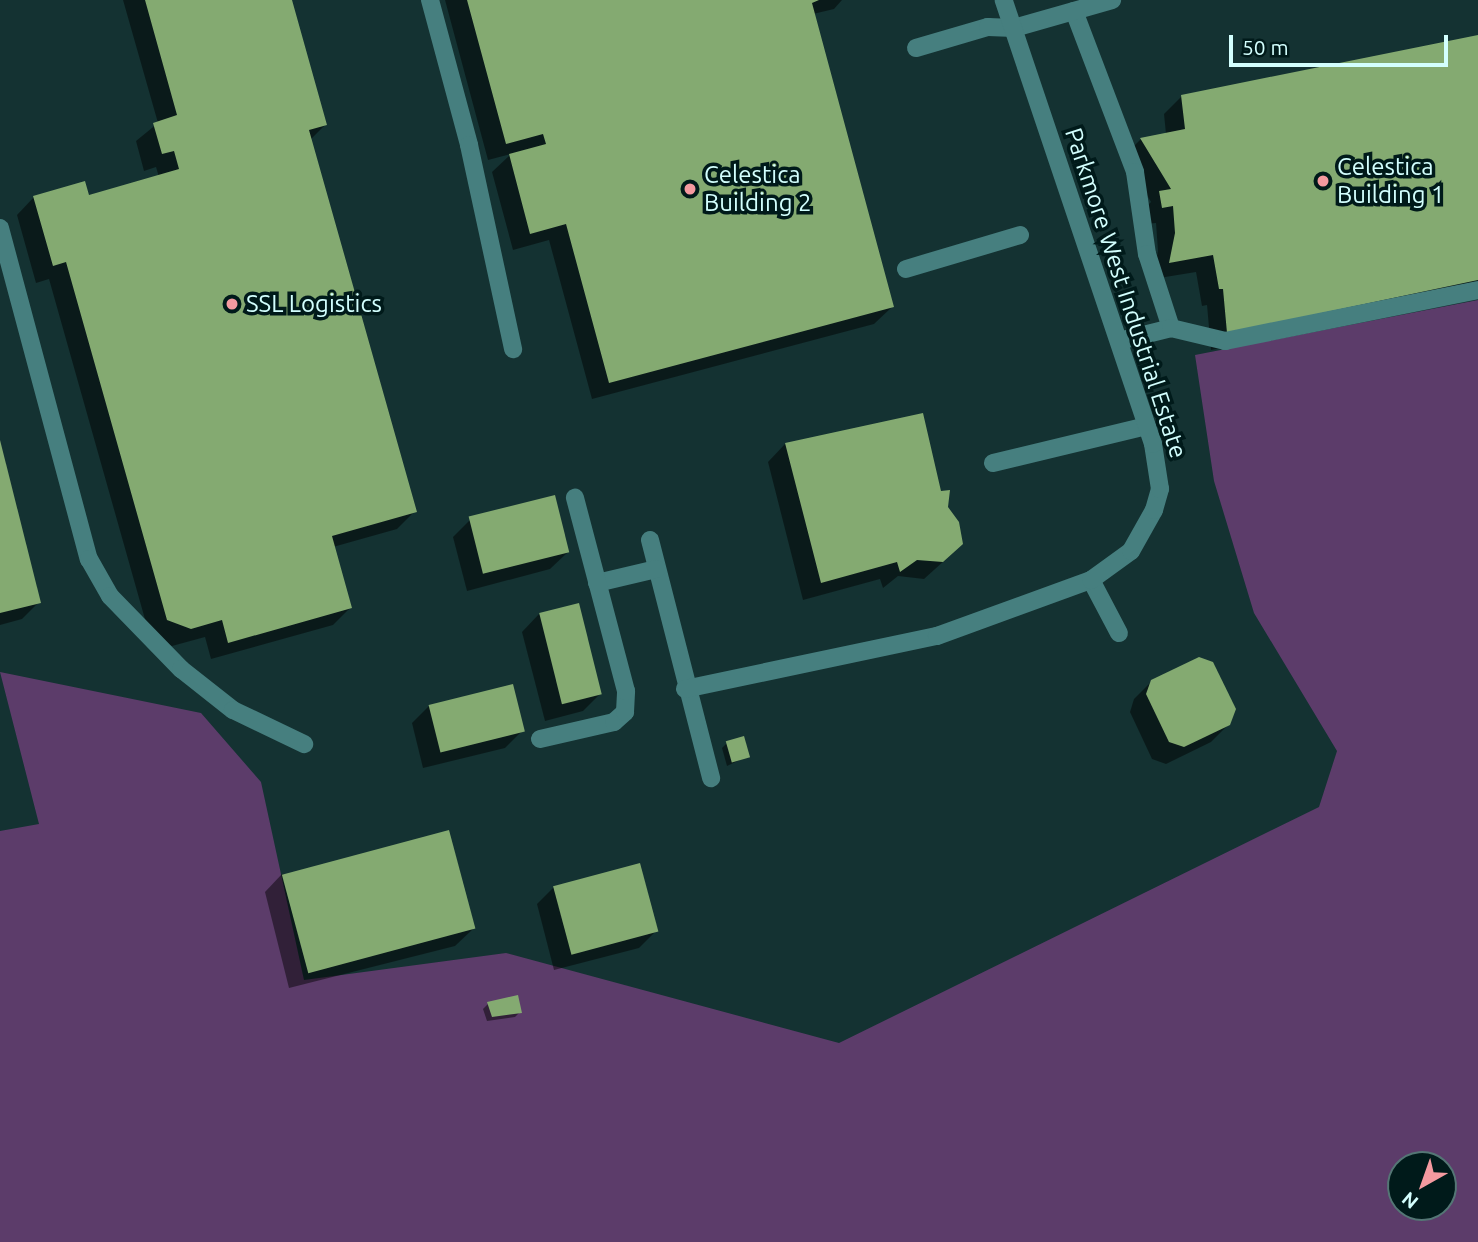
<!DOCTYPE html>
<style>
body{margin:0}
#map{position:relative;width:1478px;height:1242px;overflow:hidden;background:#143232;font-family:Ubuntu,sans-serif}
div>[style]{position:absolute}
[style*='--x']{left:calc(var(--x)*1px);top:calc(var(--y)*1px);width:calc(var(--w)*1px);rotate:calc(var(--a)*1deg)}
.green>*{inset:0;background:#5c3c6a}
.shadow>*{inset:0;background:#0007}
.building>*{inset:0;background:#84aa71;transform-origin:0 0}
.minor>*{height:18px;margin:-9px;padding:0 9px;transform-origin:9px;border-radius:9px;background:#467f7f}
.dots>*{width:19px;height:19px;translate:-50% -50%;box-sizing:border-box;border:4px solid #001a1a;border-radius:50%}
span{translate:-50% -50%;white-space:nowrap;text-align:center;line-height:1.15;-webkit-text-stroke:7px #001a1a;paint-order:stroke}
.poi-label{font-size:24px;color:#d3fffe}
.left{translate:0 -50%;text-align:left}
.street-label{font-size:24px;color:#d3fffe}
.north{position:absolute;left:1387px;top:1151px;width:70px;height:70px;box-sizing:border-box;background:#001a1a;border:2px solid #547675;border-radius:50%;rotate:220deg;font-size:19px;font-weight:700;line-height:28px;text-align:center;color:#d3fffe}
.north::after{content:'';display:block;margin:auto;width:24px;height:32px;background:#f49aa0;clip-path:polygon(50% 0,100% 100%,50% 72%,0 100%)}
.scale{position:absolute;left:1229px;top:35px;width:219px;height:32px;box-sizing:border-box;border:4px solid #d3fffe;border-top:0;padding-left:9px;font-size:21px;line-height:24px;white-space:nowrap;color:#d3fffe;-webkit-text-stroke:5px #001a1a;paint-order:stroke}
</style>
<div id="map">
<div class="green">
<i style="clip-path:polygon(evenodd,1478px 300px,1478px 1242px,0 1242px,0 831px,39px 824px,0 672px,201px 713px,261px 782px,304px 980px,506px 953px,839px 1043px,1319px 807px,1337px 751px,1254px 613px,1214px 481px,1195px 355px,1478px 300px,1401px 1165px,1443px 1165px,1443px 1207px,1401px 1207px,1401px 1165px)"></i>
</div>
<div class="shadow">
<i style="clip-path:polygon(123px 0,290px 0,325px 125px,310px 140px,415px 511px,397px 529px,333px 547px,351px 607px,333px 625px,211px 659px,205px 637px,172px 646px,150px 637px,49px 279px,36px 283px,17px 215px,34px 197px,87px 197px,159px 177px,156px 167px,144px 171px,136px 141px,158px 123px)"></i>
<i style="clip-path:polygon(445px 0,842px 0,834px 9px,813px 14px,892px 307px,874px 324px,592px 399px,549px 240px,513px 250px,492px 172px,511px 154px,488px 160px)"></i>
<i style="clip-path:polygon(1478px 37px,1478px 293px,1211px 350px,1207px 305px,1202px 306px,1196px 272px,1153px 279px,1158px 251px,1156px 223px,1145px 224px,1143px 210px,1151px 202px,1124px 156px,1141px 139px,1166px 134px,1164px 114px,1181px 97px)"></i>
<i style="clip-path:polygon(0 443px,39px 602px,22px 619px,0 625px)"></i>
<i style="clip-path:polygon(785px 444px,940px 493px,961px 534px,955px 551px,924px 579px,898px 576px,883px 588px,880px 579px,803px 600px,768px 462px)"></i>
<i style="clip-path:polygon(470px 520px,568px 552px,550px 569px,467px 591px,453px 537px)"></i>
<i style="clip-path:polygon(539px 614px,600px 694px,583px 711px,545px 721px,522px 632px)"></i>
<i style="clip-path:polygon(1152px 681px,1229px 724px,1211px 742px,1166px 764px,1152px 759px,1130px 712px,1134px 699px)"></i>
<i style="clip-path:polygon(429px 706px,523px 730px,505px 748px,423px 768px,412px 723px)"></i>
<i style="clip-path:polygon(727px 743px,748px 756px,727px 766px,722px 748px)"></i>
<i style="clip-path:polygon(282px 874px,473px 929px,455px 946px,289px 988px,265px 892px)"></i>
<i style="clip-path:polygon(554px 887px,656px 931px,639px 948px,554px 970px,537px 904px)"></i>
<i style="clip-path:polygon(488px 1004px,520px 1012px,515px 1017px,487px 1021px,483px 1009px)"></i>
</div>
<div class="building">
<i style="clip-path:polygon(145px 0,292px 0,327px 125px,309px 130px,417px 512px,332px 536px,352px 608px,228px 643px,222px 620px,191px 629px,167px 620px,66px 262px,53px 266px,33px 196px,85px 181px,89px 195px,179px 169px,174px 151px,162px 154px,153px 123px,177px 115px)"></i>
<i style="clip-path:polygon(467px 0,819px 0,812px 3px,894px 307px,609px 383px,566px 224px,530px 234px,509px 154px,546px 144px,543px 134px,506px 144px)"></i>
<i style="clip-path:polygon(1478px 35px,1478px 280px,1227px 333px,1223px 289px,1219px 289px,1213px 255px,1169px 263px,1175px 233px,1173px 206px,1162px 208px,1159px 191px,1171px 189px,1140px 138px,1185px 129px,1181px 95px)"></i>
<i style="clip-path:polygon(923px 413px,941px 491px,950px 490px,948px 507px,959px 522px,963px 544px,943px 562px,917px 560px,900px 572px,897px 562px,821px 583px,785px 443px)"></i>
<i style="clip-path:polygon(0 440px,41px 603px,0 613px)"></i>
<i style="left:555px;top:495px;width:59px;height:89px;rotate:76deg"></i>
<i style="left:579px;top:603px;width:94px;height:41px;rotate:76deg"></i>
<i style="clip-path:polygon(1199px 657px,1213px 662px,1236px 709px,1230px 725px,1184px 747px,1169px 742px,1146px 694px,1151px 680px)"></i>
<i style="left:513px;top:684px;width:49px;height:87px;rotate:76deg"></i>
<i style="left:744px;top:736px;width:22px;height:19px;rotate:74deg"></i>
<i style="left:449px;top:830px;width:102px;height:173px;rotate:75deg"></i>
<i style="left:640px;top:863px;width:71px;height:90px;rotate:75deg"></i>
<i style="clip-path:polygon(518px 995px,522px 1013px,492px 1017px,487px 1002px)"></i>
</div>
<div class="minor">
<i style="--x:430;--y:0;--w:150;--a:74.9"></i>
<i style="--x:469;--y:145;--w:209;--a:77.8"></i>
<i style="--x:1074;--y:11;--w:172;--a:69.2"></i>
<i style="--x:1135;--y:172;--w:83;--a:81.7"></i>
<i style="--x:1147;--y:254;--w:78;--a:72"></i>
<i style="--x:916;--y:48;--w:75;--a:-16.3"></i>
<i style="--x:988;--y:27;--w:26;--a:2"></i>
<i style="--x:1014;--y:28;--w:102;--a:-15.9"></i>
<i style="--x:0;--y:228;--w:343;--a:75"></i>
<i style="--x:89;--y:559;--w:43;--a:60.4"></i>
<i style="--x:110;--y:596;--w:102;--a:45.8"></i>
<i style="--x:181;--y:669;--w:66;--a:38.3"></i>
<i style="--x:233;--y:710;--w:79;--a:25.6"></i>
<i style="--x:906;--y:269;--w:119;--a:-16.6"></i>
<i style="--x:1119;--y:341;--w:54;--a:-14"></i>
<i style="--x:1171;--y:328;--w:56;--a:13.5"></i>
<i style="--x:1225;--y:341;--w:258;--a:-11.4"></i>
<i style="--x:993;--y:463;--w:158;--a:-13.5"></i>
<i style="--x:650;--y:540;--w:246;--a:75.6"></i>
<i style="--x:1091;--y:580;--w:60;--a:62.2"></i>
<i style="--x:597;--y:583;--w:61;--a:-13.3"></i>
<i style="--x:685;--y:689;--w:258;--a:-11.9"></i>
<i style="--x:937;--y:636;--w:164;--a:-20"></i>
<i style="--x:1091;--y:580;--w:49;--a:-35.9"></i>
<i style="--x:1131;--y:551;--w:47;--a:-60.7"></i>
<i style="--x:1154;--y:510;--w:22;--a:-74"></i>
<i style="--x:1160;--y:489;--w:46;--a:-98.8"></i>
<i style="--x:1153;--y:444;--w:468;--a:-108.6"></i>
<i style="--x:540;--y:739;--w:76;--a:-12.9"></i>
<i style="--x:614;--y:722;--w:15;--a:-42"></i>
<i style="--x:625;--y:712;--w:21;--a:-87"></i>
<i style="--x:626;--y:691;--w:200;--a:-104.8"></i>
</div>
<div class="dots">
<i style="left:1323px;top:181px;background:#f49aa0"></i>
<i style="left:690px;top:189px;background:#f49aa0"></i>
<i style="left:232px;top:304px;background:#f49aa0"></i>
</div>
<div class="poi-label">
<span class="left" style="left:1337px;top:181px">Celestica<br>Building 1</span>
<span class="left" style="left:704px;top:189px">Celestica<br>Building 2</span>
<span class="left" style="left:246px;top:304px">SSL Logistics</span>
</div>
<div class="street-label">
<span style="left:1126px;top:293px;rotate:72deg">Parkmore West Industrial Estate</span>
</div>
<div class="north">N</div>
<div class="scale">50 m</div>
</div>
